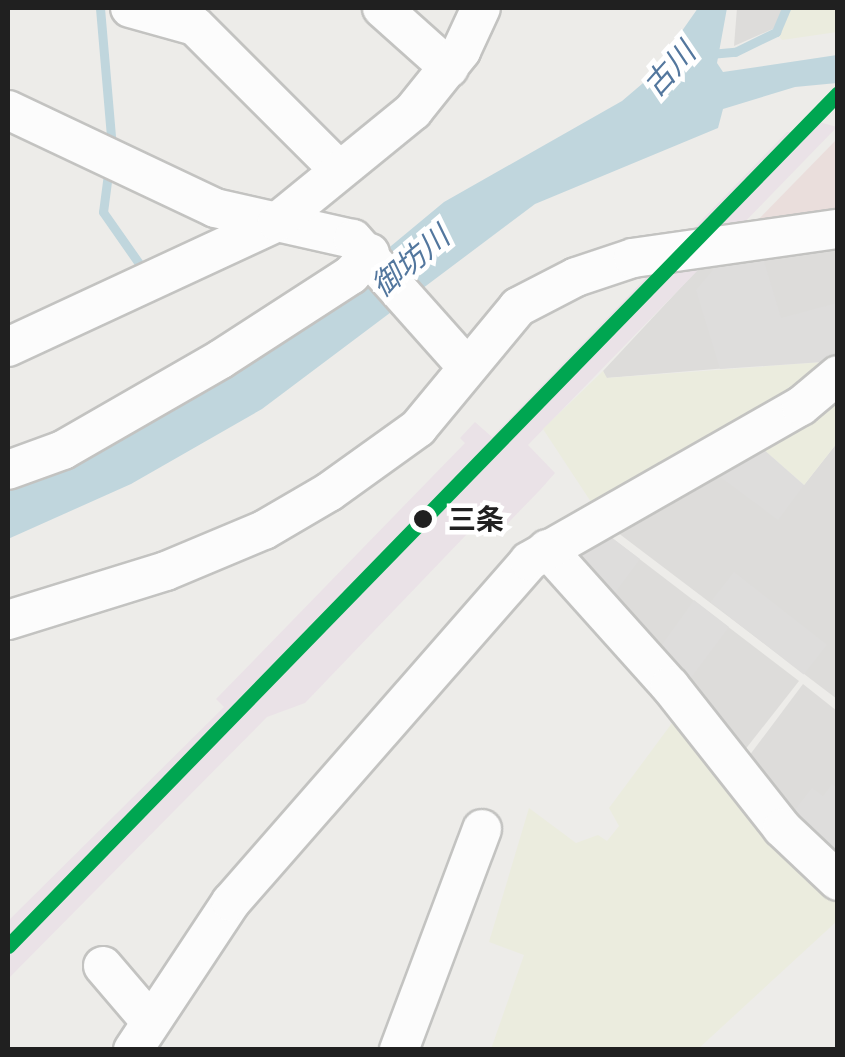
<!DOCTYPE html>
<meta charset="utf-8">
<style>
body{margin:0}
#map{position:relative;width:845px;height:1057px;overflow:hidden;background:#edece9;font-family:"PT Sans Narrow","Noto Sans JP",sans-serif}
div>[style]{position:absolute}
[style*='--x']{left:calc(var(--x)*1px);top:calc(var(--y)*1px);width:calc(var(--w)*1px);rotate:calc(var(--a)*1deg)}
.residential>*{inset:0;background:#dddcda}
.commercial>*{inset:0;background:#eadedc}
.industrial>*{inset:0;background:#eae2e7}
.farmland>*{inset:0;background:#ebecde}
.parking>*{inset:0;background:#dedddc;transform-origin:0 0}
.water>*{inset:0;background:#c0d6dd}
.stream>*{height:9px;margin:-4.5px;padding:0 4.5px;transform-origin:4.5px;border-radius:4.5px;background:#c0d6dd}
.roads{filter:drop-shadow(2px 0 #c3c3c1) drop-shadow(-2px 0 #c3c3c1) drop-shadow(0 2px #c3c3c1) drop-shadow(0 -2px #c3c3c1)}
.minor>*{height:38px;margin:-19px;padding:0 19px;transform-origin:19px;border-radius:19px;background:#fcfcfc}
.rail-1>*{height:15px;margin:-7.5px;padding:0 7.5px;transform-origin:7.5px;border-radius:7.5px;background:#00a651}
.dots>*{width:28px;height:28px;translate:-50% -50%;box-sizing:border-box;border:5px solid #fff;border-radius:50%}
span{translate:-50% -50%;white-space:nowrap;text-align:center;line-height:1.15;-webkit-text-stroke:9px #fff;paint-order:stroke}
.stop-label{font-size:28px;color:#202020;font-weight:700}
.left{translate:0 -50%;text-align:left}
.water-label{font-size:30px;color:#53779e;font-style:italic}
.frame{position:absolute;inset:0;border:10px solid #202020;pointer-events:none}
</style>
<div id="map">
<div class="residential">
<i style="clip-path:polygon(737px 8px,782px 8px,782px 11px,775px 28px,734px 46px)"></i>
<i style="clip-path:polygon(837px 249px,838px 359px,606px 378px,603px 371px,699px 268px)"></i>
<i style="clip-path:polygon(837px 443px,837px 699px,605px 523px,708px 468px,804px 485px)"></i>
<i style="clip-path:polygon(599px 528px,799px 681px,737px 760px,605px 606px)"></i>
<i style="clip-path:polygon(803px 684px,837px 711px,838px 858px,740px 768px)"></i>
</div>
<div class="commercial">
<i style="clip-path:polygon(837px 139px,837px 217px,753px 225px)"></i>
</div>
<div class="industrial">
<i style="clip-path:polygon(819px 122px,837px 127px,528px 445px,555px 473px,540px 490px,506px 525px,490px 510px,305px 703px,267px 717px,8px 979px,8px 921px,224px 707px,216px 699px,465px 443px,460px 438px,475px 422px,492px 437px,787px 132px,810px 132px)"></i>
</div>
<div class="farmland">
<i style="clip-path:polygon(789px 8px,837px 8px,837px 32px,782px 40px,778px 35px)"></i>
<i style="clip-path:polygon(837px 361px,595px 508px,543px 429px,603px 371px,607px 378px)"></i>
<i style="clip-path:polygon(837px 385px,837px 443px,804px 485px,753px 440px)"></i>
<i style="clip-path:polygon(675px 719px,837px 887px,837px 921px,698px 1049px,491px 1049px,524px 955px,489px 942px,529px 808px,576px 843px,598px 835px,607px 841px,619px 826px,609px 808px)"></i>
</div>
<div class="parking">
<i style="clip-path:polygon(763px 258px,781px 318px,837px 303px,837px 361px,720px 369px,696px 290px,718px 264px)"></i>
<i style="clip-path:polygon(753px 440px,804px 485px,778px 520px,708px 468px)"></i>
<i style="clip-path:polygon(599px 528px,640px 559px,605px 606px,560px 557px)"></i>
<i style="left:734px;top:572px;width:118px;height:38px;rotate:38deg"></i>
<i style="clip-path:polygon(694px 600px,729px 627px,681px 691px,652px 659px)"></i>
<i style="clip-path:polygon(832px 784px,837px 788px,837px 858px,784px 824px,812px 788px,823px 796px)"></i>
</div>
<div class="water">
<i style="clip-path:polygon(698px 8px,727px 8px,717px 63px,723px 72px,837px 55px,837px 83px,795px 87px,723px 109px,718px 128px,535px 204px,262px 409px,131px 484px,8px 539px,8px 480px,338px 290px,444px 202px,622px 101px,649px 78px)"></i>
</div>
<div class="stream">
<i style="--x:100;--y:8;--w:142;--a:85.1"></i>
<i style="--x:710;--y:54;--w:25;--a:-5"></i>
<i style="--x:735;--y:52;--w:46;--a:-26"></i>
<i style="--x:776;--y:32;--w:26;--a:-67"></i>
<i style="--x:109;--y:166;--w:46;--a:97.4"></i>
<i style="--x:103;--y:212;--w:73;--a:55"></i>
</div>
<div class="roads">
<div class="minor">
<i style="--x:130;--y:8;--w:67;--a:15.5"></i>
<i style="--x:195;--y:26;--w:201;--a:45"></i>
<i style="--x:382;--y:8;--w:90;--a:41.8"></i>
<i style="--x:8;--y:110;--w:229;--a:25.3"></i>
<i style="--x:215;--y:208;--w:141;--a:12.7"></i>
<i style="--x:353;--y:239;--w:171;--a:48.3"></i>
<i style="--x:8;--y:347;--w:297;--a:-24.9"></i>
<i style="--x:277;--y:222;--w:176;--a:-39.2"></i>
<i style="--x:413;--y:111;--w:77;--a:-51.3"></i>
<i style="--x:461;--y:51;--w:47;--a:-65.1"></i>
<i style="--x:8;--y:470;--w:59;--a:-20"></i>
<i style="--x:63;--y:450;--w:182;--a:-29.9"></i>
<i style="--x:221;--y:359;--w:155;--a:-32.9"></i>
<i style="--x:351;--y:275;--w:29;--a:-49"></i>
<i style="--x:547;--y:549;--w:184;--a:48.1"></i>
<i style="--x:670;--y:686;--w:181;--a:51.7"></i>
<i style="--x:782;--y:828;--w:77;--a:43.4"></i>
<i style="--x:8;--y:620;--w:165;--a:-17.2"></i>
<i style="--x:166;--y:571;--w:106;--a:-22.7"></i>
<i style="--x:264;--y:530;--w:75;--a:-30.3"></i>
<i style="--x:329;--y:492;--w:110;--a:-35.7"></i>
<i style="--x:418;--y:428;--w:157;--a:-50.4"></i>
<i style="--x:518;--y:307;--w:65;--a:-27.3"></i>
<i style="--x:576;--y:277;--w:60;--a:-18.4"></i>
<i style="--x:633;--y:258;--w:207;--a:-8.1"></i>
<i style="--x:103;--y:966;--w:72;--a:49.5"></i>
<i style="--x:133;--y:1050;--w:178;--a:-56.5"></i>
<i style="--x:231;--y:902;--w:453;--a:-48.8"></i>
<i style="--x:529;--y:561;--w:313;--a:-29.7"></i>
<i style="--x:801;--y:406;--w:48;--a:-40"></i>
<i style="--x:399;--y:1050;--w:236;--a:-69.4"></i>
</div>
</div>
<div class="rail-1">
<i style="--x:8;--y:946;--w:1190;--a:-45.78"></i>
</div>
<div class="dots">
<i style="left:423px;top:519px;background:#202020"></i>
</div>
<div class="stop-label">
<span class="left" style="left:448px;top:519px">三条</span>
</div>
<div class="water-label">
<span style="left:669px;top:69px;rotate:-48deg">古川</span>
<span style="left:410px;top:261px;rotate:-40deg">御坊川</span>
</div>
<div class="frame"></div>
</div>
